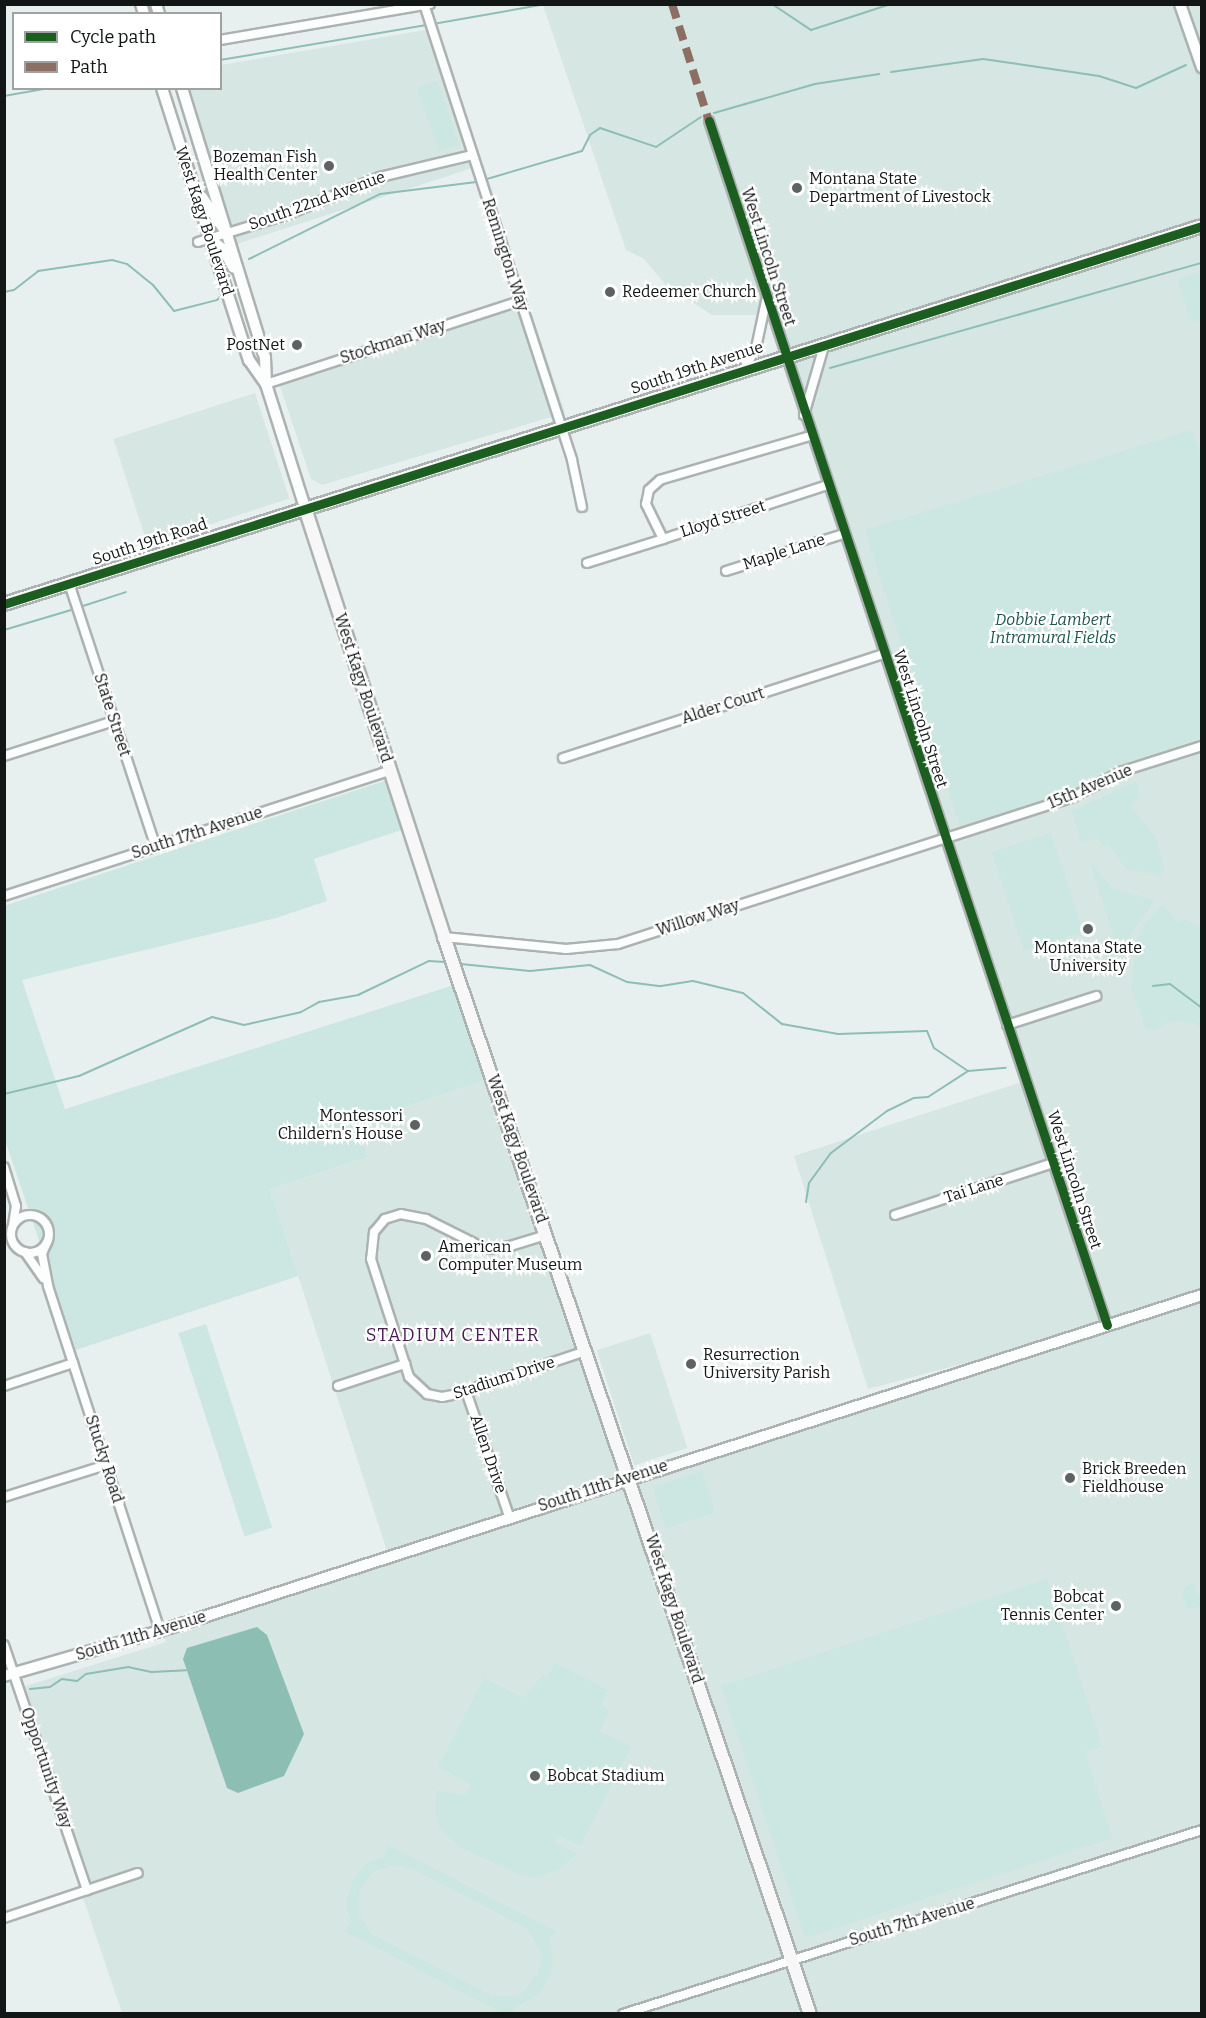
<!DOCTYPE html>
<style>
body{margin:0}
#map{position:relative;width:1206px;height:2018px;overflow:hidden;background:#e8f0ef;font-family:Bitter,serif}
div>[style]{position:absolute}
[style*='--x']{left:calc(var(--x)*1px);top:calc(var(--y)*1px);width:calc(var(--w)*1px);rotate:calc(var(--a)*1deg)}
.built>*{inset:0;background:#d6e6e2;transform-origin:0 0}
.green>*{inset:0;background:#cce7e1;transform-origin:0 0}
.water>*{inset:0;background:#8dbeb3}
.stream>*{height:2px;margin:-1px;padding:0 1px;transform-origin:1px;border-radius:1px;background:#8dbeb3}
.roads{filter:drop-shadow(2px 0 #acb2b1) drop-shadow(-2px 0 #acb2b1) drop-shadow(0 2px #acb2b1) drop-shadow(0 -2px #acb2b1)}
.minor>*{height:8px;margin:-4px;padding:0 4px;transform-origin:4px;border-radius:4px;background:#fcfdfd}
.minor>.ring{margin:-4px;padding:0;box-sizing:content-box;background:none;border:8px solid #fcfdfd;border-radius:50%}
.tertiary>*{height:10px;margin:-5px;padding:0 5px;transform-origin:5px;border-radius:5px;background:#fcfdfd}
.secondary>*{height:12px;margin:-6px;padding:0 6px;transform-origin:6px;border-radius:6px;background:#f7f7f8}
.quiet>*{height:8px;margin-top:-4px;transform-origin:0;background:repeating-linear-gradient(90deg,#8d6e63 0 15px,transparent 0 23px)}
.cycleway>*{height:9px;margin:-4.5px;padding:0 4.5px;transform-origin:4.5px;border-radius:4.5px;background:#1b5e20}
.dots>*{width:16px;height:16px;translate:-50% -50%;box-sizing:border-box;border:3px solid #fff;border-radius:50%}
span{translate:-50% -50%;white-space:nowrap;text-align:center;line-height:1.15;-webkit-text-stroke:4.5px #fff;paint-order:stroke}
.poi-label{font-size:16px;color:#121716}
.right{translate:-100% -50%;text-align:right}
.left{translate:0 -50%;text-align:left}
.street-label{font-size:16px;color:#121716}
.park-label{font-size:16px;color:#1e554b;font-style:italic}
.neighbourhood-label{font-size:18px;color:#481d51;letter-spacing:1.5px}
.frame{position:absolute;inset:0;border:6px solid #121716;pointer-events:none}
.legend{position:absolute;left:12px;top:12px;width:210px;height:78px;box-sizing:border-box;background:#fff;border:2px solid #a0a2a2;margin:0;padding:8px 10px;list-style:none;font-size:18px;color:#121716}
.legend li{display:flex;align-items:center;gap:12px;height:30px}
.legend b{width:30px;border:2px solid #a0a2a2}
</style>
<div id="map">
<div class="built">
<i style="clip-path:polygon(543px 5px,1201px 5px,1201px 2013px,122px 2013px,13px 1690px,166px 1642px,160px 1631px,1089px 1330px,868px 1389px,794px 1156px,1025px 1081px,771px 315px,712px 315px,666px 285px,644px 259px,626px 250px)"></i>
<i style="clip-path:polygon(437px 28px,482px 165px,237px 244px,185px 89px,220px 88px,221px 65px)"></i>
<i style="clip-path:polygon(526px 297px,565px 413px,322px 485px,311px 479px,277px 377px)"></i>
<i style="left:255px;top:393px;width:111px;height:149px;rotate:72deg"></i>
<i style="clip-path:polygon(488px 1079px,619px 1474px,387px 1551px,270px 1189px,368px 1157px,357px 1123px)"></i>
<i style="left:650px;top:1333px;width:121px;height:56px;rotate:72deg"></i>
</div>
<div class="green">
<i style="left:437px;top:81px;width:67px;height:21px;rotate:71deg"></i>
<i style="clip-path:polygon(1201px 272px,1201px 320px,1191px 323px,1178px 279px)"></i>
<i style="clip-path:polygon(1192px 430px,1202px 458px,1201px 738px,1119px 765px,1073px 790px,960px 826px,865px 530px)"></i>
<i style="clip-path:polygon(387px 780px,405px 829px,314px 859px,327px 901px,276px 918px,22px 980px,65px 1109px,457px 984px,488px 1079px,357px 1123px,368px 1157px,270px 1189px,298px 1276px,76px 1350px,5px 1140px,4px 906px)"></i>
<i style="clip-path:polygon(1136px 781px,1140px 797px,1130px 805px,1156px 838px,1164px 869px,1160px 876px,1126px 869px,1108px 844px,1104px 847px,1096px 838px,1082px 843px,1072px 811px)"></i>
<i style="left:1051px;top:833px;width:104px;height:62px;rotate:72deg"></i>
<i style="clip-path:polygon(1090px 862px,1113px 889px,1155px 900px,1126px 941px,1114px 937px)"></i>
<i style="clip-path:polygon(1162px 905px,1179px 923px,1184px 919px,1201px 928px,1201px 1029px,1197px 1024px,1180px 1021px,1166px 1023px,1154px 1031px,1146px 1028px,1131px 988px,1136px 943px,1143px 927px)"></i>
<i style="left:206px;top:1324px;width:214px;height:29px;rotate:72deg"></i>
<i style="left:702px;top:1471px;width:43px;height:52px;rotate:72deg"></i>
<i style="clip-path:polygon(1047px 1579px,1102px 1746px,1085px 1752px,1112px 1838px,805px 1938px,721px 1686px)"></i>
<i style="clip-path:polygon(1194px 1583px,1198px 1596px,1201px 1595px,1201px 1607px,1187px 1609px,1182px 1594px,1185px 1587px)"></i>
<i style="clip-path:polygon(555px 1663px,608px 1690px,601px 1705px,610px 1710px,600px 1731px,631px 1747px,580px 1846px,558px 1835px,554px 1842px,577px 1854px,559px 1870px,535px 1878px,517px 1874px,459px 1846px,440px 1828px,435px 1813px,437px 1791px,466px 1795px,471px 1784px,438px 1767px,484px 1678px,524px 1698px,542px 1675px,547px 1678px)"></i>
<i style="clip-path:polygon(evenodd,388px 1845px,556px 1931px,549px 1940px,553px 1960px,550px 1975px,539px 1994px,515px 2007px,514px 2013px,503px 2013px,344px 1931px,351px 1923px,346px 1904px,352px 1881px,366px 1864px,385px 1856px,388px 1845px,396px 1865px,413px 1869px,527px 1928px,542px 1953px,538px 1977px,534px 1975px,526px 1990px,516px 1996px,492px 1996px,372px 1934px,359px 1915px,359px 1891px,373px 1872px,396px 1865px)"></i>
</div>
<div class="water">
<i style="clip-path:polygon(257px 1627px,267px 1635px,304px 1734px,284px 1776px,238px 1793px,227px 1788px,183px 1659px,187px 1648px)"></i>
</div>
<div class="stream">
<i style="--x:772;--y:4;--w:47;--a:33.7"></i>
<i style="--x:811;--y:30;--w:84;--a:-18"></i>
<i style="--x:433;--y:24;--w:116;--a:-10"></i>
<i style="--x:220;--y:60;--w:211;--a:-9.6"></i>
<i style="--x:891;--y:72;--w:93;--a:-8"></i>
<i style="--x:983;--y:59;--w:117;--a:8.3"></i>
<i style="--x:1099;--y:76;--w:39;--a:18"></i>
<i style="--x:1136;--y:88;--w:55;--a:-24.7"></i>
<i style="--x:4;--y:96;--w:46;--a:-10.1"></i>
<i style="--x:714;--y:113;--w:105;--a:-16"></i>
<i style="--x:815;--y:84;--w:65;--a:-8.9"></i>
<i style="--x:487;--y:179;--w:99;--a:-16.4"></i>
<i style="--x:582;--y:151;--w:18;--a:-63"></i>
<i style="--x:590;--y:135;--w:12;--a:-35"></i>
<i style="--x:600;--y:128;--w:59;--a:18.7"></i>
<i style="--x:656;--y:147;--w:54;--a:-33.7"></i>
<i style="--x:249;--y:259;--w:146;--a:-26.4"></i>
<i style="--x:380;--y:194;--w:97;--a:-7.1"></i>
<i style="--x:4;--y:292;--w:10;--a:-11"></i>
<i style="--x:14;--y:290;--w:31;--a:-38"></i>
<i style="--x:38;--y:271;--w:75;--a:-8.5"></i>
<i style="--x:112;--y:260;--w:16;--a:15"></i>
<i style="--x:127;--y:264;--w:33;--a:39"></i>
<i style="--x:153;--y:285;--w:33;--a:51"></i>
<i style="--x:174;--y:311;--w:44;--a:-14.3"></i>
<i style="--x:217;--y:300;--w:8;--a:-45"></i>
<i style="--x:830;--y:368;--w:387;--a:-15.8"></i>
<i style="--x:83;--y:606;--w:45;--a:-18"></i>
<i style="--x:4;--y:630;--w:70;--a:-16.6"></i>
<i style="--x:461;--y:964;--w:69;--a:5.8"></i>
<i style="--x:530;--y:971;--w:60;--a:-5.7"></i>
<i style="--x:590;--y:965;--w:41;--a:24.7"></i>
<i style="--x:627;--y:982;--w:34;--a:7"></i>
<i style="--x:661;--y:986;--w:32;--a:-9"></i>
<i style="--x:693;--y:981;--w:51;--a:13.5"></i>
<i style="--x:743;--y:993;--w:50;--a:38.5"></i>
<i style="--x:782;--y:1024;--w:57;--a:10.1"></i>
<i style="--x:838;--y:1034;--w:89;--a:-1.9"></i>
<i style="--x:927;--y:1031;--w:18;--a:68"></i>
<i style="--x:934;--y:1048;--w:41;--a:34.1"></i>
<i style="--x:968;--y:1071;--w:38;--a:-5"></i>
<i style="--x:1153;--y:986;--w:17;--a:-7"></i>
<i style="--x:1170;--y:984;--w:40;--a:37"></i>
<i style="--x:4;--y:1094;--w:77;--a:-13.5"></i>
<i style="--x:79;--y:1076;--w:145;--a:-23.9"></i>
<i style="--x:212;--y:1017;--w:33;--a:14"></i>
<i style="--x:244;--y:1025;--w:58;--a:-12.8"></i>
<i style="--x:301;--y:1012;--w:21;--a:-29"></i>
<i style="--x:319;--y:1002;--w:40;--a:-10"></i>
<i style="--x:358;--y:995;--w:79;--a:-25.6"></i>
<i style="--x:429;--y:961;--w:16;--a:4"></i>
<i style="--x:806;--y:1202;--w:19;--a:-81"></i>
<i style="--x:809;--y:1183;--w:37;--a:-54"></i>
<i style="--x:831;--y:1153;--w:70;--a:-36.9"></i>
<i style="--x:887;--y:1111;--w:30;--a:-26"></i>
<i style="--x:914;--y:1098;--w:14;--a:-4"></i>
<i style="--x:928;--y:1097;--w:48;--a:-33"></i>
<i style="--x:30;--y:1689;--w:20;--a:-6"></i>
<i style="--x:50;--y:1687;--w:14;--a:-34"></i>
<i style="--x:62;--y:1679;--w:15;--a:8"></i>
<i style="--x:77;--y:1681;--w:11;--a:-38"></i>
<i style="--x:86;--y:1674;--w:43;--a:-9.5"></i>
<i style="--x:128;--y:1667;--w:25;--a:12"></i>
<i style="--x:152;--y:1672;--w:34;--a:-3"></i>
</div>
<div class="roads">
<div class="minor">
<i style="--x:424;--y:4;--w:479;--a:72"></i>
<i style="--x:572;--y:460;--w:48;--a:78"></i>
<i style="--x:220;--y:40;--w:213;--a:-9.7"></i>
<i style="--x:709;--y:121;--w:1268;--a:71.71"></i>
<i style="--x:198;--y:242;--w:92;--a:-17.1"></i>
<i style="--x:286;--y:215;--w:101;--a:-22"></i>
<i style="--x:380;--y:177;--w:95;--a:-13.4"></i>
<i style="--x:744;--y:369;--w:24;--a:-60"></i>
<i style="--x:756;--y:348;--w:48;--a:-78"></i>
<i style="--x:266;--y:384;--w:267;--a:-18.1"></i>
<i style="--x:804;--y:415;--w:72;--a:-73.8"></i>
<i style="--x:810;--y:436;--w:156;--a:163.7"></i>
<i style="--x:660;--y:480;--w:15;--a:138"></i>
<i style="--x:649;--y:490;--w:14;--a:102"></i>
<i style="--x:646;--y:504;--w:39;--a:64"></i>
<i style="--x:663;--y:539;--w:173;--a:-18.2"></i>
<i style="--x:587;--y:563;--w:80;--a:-17.5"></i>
<i style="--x:726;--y:571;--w:123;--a:-17.5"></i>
<i style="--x:69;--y:583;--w:278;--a:71.8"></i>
<i style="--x:4;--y:756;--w:115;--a:-17.7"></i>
<i style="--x:563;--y:758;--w:336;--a:-18"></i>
<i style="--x:4;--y:896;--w:405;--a:-18"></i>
<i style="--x:444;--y:937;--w:123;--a:5.6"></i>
<i style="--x:566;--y:949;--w:52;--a:-5.5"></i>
<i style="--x:618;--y:944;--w:478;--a:-17.9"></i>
<i style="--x:1073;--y:797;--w:56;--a:-27.5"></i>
<i style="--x:1123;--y:771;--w:83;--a:-17.6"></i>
<i style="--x:1007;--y:1025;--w:94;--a:-18"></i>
<i style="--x:4;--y:1167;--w:41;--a:72.9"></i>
<i style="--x:16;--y:1206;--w:18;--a:99"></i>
<i class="ring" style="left:11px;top:1215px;width:30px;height:30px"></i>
<i style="--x:895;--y:1215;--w:166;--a:-18.2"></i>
<i style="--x:546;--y:1235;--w:37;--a:163"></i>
<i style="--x:511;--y:1246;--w:25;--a:173"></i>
<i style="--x:486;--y:1249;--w:67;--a:-153.4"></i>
<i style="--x:426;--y:1219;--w:25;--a:-169"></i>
<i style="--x:401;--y:1214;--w:17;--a:163"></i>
<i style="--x:385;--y:1219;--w:17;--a:130"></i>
<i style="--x:374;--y:1232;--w:27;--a:96"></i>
<i style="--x:371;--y:1259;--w:124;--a:72.1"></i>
<i style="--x:409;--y:1377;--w:25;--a:43"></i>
<i style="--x:427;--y:1394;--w:15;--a:11"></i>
<i style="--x:442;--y:1397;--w:15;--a:-11"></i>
<i style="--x:457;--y:1394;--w:136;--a:-18.4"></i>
<i style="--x:47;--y:1242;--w:13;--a:113"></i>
<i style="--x:42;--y:1254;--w:33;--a:79"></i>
<i style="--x:48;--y:1286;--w:363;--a:72"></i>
<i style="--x:25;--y:1252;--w:32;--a:55"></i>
<i style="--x:4;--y:1386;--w:73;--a:-18.4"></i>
<i style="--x:338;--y:1386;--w:71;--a:-18.2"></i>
<i style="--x:466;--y:1391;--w:132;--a:71"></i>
<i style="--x:4;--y:1497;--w:107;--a:-17.4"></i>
<i style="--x:4;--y:1645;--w:259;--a:71.3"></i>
<i style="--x:4;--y:1918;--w:141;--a:-18.6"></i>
<i style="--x:623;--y:2014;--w:608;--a:-17.63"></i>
</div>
<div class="tertiary">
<i style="--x:141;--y:4;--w:10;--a:73"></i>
<i style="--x:156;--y:4;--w:10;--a:73"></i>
<i style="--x:1180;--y:4;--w:67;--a:70.8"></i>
<i style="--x:162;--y:88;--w:286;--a:72.3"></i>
<i style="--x:249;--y:360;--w:29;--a:55"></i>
<i style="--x:182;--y:88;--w:282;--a:72.9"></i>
<i style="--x:265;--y:357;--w:27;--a:88"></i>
<i style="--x:266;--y:384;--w:130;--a:72.5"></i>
<i style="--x:202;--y:197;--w:41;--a:55.9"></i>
<i style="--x:210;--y:239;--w:16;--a:38"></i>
<i style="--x:223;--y:249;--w:21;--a:61"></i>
<i style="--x:4;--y:1676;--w:162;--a:-16.1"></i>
<i style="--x:160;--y:1631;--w:1095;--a:-17.87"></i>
</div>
<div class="secondary">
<i style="--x:305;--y:508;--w:451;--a:72"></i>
<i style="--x:444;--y:937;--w:1137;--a:71.23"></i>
<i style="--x:4;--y:604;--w:1256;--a:-17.51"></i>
</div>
</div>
<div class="quiet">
<i style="--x:672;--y:4;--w:123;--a:72.5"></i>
</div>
<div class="cycleway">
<i style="--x:709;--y:121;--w:1268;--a:71.71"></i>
<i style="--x:4;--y:604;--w:1256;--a:-17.51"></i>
</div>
<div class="dots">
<i style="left:329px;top:166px;background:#5d6362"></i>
<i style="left:797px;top:188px;background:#5d6362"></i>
<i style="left:610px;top:292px;background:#5d6362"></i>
<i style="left:297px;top:345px;background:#5d6362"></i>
<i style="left:1088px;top:929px;background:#5d6362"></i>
<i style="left:415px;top:1125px;background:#5d6362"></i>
<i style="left:426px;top:1256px;background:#5d6362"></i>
<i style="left:691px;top:1364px;background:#5d6362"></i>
<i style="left:1070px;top:1478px;background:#5d6362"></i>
<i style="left:1116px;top:1606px;background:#5d6362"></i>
<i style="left:535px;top:1776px;background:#5d6362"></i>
</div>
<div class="poi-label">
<span class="right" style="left:317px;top:166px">Bozeman Fish<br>Health Center</span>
<span class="left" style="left:809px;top:188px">Montana State<br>Department of Livestock</span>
<span class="left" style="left:622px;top:292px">Redeemer Church</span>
<span class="right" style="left:285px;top:345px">PostNet</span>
<span style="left:1088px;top:957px">Montana State<br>University</span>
<span class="right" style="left:403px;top:1125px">Montessori<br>Childern's House</span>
<span class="left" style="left:438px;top:1256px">American<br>Computer Museum</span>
<span class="left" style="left:703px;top:1364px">Resurrection<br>University Parish</span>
<span class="left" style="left:1082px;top:1478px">Brick Breeden<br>Fieldhouse</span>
<span class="right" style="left:1104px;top:1606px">Bobcat<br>Tennis Center</span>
<span class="left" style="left:547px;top:1776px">Bobcat Stadium</span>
</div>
<div class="street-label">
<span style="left:317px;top:201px;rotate:-20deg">South 22nd Avenue</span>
<span style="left:204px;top:221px;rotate:72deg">West Kagy Boulevard</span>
<span style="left:505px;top:255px;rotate:72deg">Remington Way</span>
<span style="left:768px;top:257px;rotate:72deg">West Lincoln Street</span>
<span style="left:393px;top:342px;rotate:-18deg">Stockman Way</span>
<span style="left:697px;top:368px;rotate:-18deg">South 19th Avenue</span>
<span style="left:723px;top:519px;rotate:-18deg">Lloyd Street</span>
<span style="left:150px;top:542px;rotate:-18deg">South 19th Road</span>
<span style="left:784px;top:552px;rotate:-18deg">Maple Lane</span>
<span style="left:363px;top:688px;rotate:72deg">West Kagy Boulevard</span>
<span style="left:723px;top:706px;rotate:-18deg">Alder Court</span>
<span style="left:112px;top:715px;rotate:72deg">State Street</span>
<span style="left:920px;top:719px;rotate:72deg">West Lincoln Street</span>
<span style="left:1090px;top:787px;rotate:-23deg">15th Avenue</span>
<span style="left:197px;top:833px;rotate:-18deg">South 17th Avenue</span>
<span style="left:698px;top:918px;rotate:-18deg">Willow Way</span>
<span style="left:517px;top:1149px;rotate:71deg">West Kagy Boulevard</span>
<span style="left:1074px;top:1180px;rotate:72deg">West Lincoln Street</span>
<span style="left:974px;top:1189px;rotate:-18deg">Tai Lane</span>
<span style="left:504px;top:1378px;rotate:-18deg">Stadium Drive</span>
<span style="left:488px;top:1454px;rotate:71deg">Allen Drive</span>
<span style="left:104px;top:1459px;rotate:72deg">Stucky Road</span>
<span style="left:603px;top:1486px;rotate:-18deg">South 11th Avenue</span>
<span style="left:674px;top:1609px;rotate:72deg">West Kagy Boulevard</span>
<span style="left:141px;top:1636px;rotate:-17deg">South 11th Avenue</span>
<span style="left:46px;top:1768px;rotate:71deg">Opportunity Way</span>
<span style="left:912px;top:1922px;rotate:-17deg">South 7th Avenue</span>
</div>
<div class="park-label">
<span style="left:1053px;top:629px">Dobbie Lambert<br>Intramural Fields</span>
</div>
<div class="neighbourhood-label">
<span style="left:453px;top:1335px">STADIUM CENTER</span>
</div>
<div class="frame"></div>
<ul class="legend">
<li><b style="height:8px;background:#1b5e20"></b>Cycle path</li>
<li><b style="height:8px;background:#8d6e63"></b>Path</li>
</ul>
</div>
